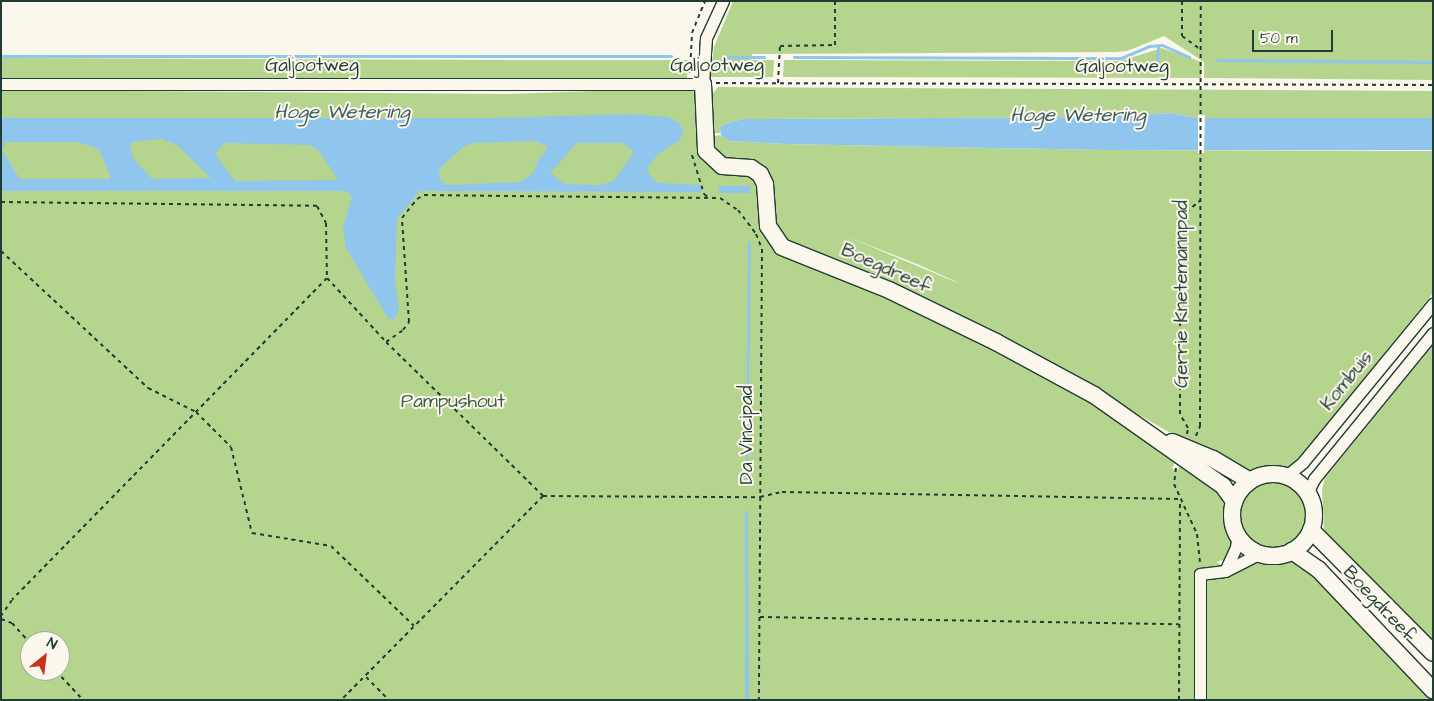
<!DOCTYPE html>
<style>
body{margin:0}
#map{position:relative;width:1434px;height:701px;overflow:hidden;background:#fbf7ec;font-family:"Architects Daughter",sans-serif}
div>[style]{position:absolute}
[style*='--x']{left:calc(var(--x)*1px);top:calc(var(--y)*1px);width:calc(var(--w)*1px);rotate:calc(var(--a)*1deg)}
.green>*{inset:0;background:#b5d58e}
.round{border-radius:50%}
.water>*{inset:0;background:#90c5ed;transform-origin:0 0}
.pier>*{inset:0;background:#fbf7ec}
.stream>*{height:3px;margin:-1.5px;padding:0 1.5px;transform-origin:1.5px;border-radius:1.5px;background:#90c5ed}
.path>*{height:2px;margin-top:-1px;transform-origin:0;background:repeating-linear-gradient(90deg,#1f3d34 0 4px,transparent 0 8px)}
.roads{filter:drop-shadow(1px 0 #1f3d34) drop-shadow(-1px 0 #1f3d34) drop-shadow(0 1px #1f3d34) drop-shadow(0 -1px #1f3d34)}
.street>*{height:11px;margin:-5.5px;padding:0 5.5px;transform-origin:5.5px;border-radius:5.5px;background:#fbf7ec}
.secondary>*{height:16px;margin:-8px;padding:0 8px;transform-origin:8px;border-radius:8px;background:#fbf7ec}
.secondary>.ring{margin:-8px;padding:0;box-sizing:content-box;background:none;border:16px solid #fbf7ec;border-radius:50%}
span{translate:-50% -50%;white-space:nowrap;text-align:center;line-height:1.15;-webkit-text-stroke:4px #fbf7ec;paint-order:stroke}
.street-label{font-size:19px;color:#1f3d34}
.park-label{font-size:19px;color:#3d5b46}
.water-label{font-size:20px;color:#3b5f62;font-style:italic}
.frame{position:absolute;inset:0;border:2px solid #1f3d34;pointer-events:none}
.north{position:absolute;left:20px;top:631px;width:50px;height:50px;box-sizing:border-box;background:#fbf7ec;border:1px solid #a3ada2;border-radius:50%;rotate:29deg;font-size:14px;font-weight:700;line-height:20px;text-align:center;color:#1f3d34}
.north::after{content:'';display:block;margin:auto;width:18px;height:22px;background:#c8321e;clip-path:polygon(50% 0,100% 100%,50% 72%,0 100%)}
.scale{position:absolute;left:1252px;top:30px;width:81px;height:22px;box-sizing:border-box;border:2px solid #1f3d34;border-top:0;padding-left:6px;font-size:15px;line-height:18px;white-space:nowrap;color:#1f3d34;-webkit-text-stroke:4px #fbf7ec;paint-order:stroke}
</style>
<div id="map">
<div class="green">
<i style="clip-path:polygon(733px 1px,1433px 1px,1433px 80px,1204px 78px,1204px 62px,1164px 36px,1127px 51px,1116px 52px,752px 54px,751px 60px,774px 60px,773px 77px,710px 77px,714px 47px)"></i>
<i style="clip-path:polygon(1162px 48px,1202px 62px,1201px 78px,783px 77px,784px 60px,1120px 61px)"></i>
<i style="clip-path:polygon(1px 58px,524px 60px,688px 60px,687px 79px,1px 78px)"></i>
<i style="clip-path:polygon(718px 87px,1433px 91px,1433px 118px,1196px 118px,1171px 113px,1105px 117px,742px 119px,722px 125px,720px 133px,713px 133px,710px 97px)"></i>
<i style="clip-path:polygon(evenodd,679px 88px,691px 90px,697px 95px,698px 145px,757px 182px,767px 237px,908px 303px,1082px 394px,1178px 457px,1172px 468px,1177px 471px,1183px 461px,1210px 480px,1227px 503px,1228px 527px,1232px 547px,1226px 559px,1217px 562px,1231px 575px,1259px 560px,1272px 562px,1294px 558px,1321px 578px,1432px 700px,1px 700px,1px 90px,506px 94px,679px 88px,30px 641px,60px 641px,60px 671px,30px 671px,30px 641px)"></i>
<i style="clip-path:polygon(evenodd,721px 135px,729px 141px,784px 144px,1103px 150px,1433px 151px,1433px 293px,1295px 464px,1284px 468px,1255px 468px,1246px 472px,1167px 431px,1043px 360px,794px 247px,776px 231px,772px 186px,716px 155px,709px 137px,721px 135px,848px 237px,917px 264px,959px 283px,958px 283px,848px 237px)"></i>
<i style="clip-path:polygon(1433px 345px,1433px 652px,1324px 530px,1322px 490px,1325px 478px)"></i>
<i class="round" style="left:1238px;top:480px;width:70px;height:70px"></i>
</div>
<div class="water">
<i style="clip-path:polygon(1171px 113px,1196px 118px,1433px 118px,1433px 150px,1103px 150px,784px 144px,729px 141px,721px 135px,720px 129px,722px 125px,742px 119px,1105px 117px)"></i>
<i style="clip-path:polygon(evenodd,632px 114px,668px 117px,679px 123px,683px 130px,680px 140px,658px 154px,647px 169px,650px 176px,659px 183px,701px 185px,701px 192px,420px 191px,397px 219px,395px 280px,399px 309px,394px 320px,388px 318px,346px 248px,343px 227px,352px 197px,346px 191px,1px 191px,1px 118px,492px 118px,632px 114px,161px 139px,177px 145px,211px 178px,152px 179px,133px 158px,130px 146px,132px 142px,161px 139px,632px 114px,535px 141px,547px 146px,547px 150px,538px 160px,534px 172px,520px 182px,446px 185px,440px 179px,439px 169px,464px 146px,473px 143px,535px 141px,632px 114px,6px 142px,78px 142px,93px 147px,100px 151px,111px 179px,20px 179px,2px 150px,6px 142px,632px 114px,224px 143px,310px 145px,320px 152px,338px 180px,235px 181px,215px 154px,224px 143px,632px 114px,577px 143px,623px 143px,634px 152px,613px 182px,600px 185px,565px 184px,550px 173px,577px 143px)"></i>
<i style="left:719px;top:186px;width:31px;height:7px"></i>
<i style="clip-path:polygon(748px 241px,751px 242px,748px 483px,746px 482px)"></i>
<i style="clip-path:polygon(748px 511px,749px 700px,745px 700px,745px 512px)"></i>
</div>
<div class="pier">
<i style="clip-path:polygon(1198px 115px,1205px 115px,1204px 153px,1198px 153px)"></i>
</div>
<div class="stream">
<i style="--x:1;--y:56;--w:670;--a:0"></i>
<i style="--x:724;--y:57;--w:40;--a:0"></i>
<i style="--x:794;--y:57;--w:327;--a:0.2"></i>
<i style="--x:1121;--y:58;--w:30;--a:-23"></i>
<i style="--x:1149;--y:46;--w:13;--a:-4"></i>
<i style="--x:1162;--y:45;--w:30;--a:24"></i>
<i style="--x:1218;--y:60;--w:215;--a:0.5"></i>
<i style="--x:1157;--y:67;--w:21;--a:-87"></i>
</div>
<div class="path">
<i style="--x:1182;--y:1;--w:35;--a:90"></i>
<i style="--x:1182;--y:36;--w:24;--a:36"></i>
<i style="--x:690;--y:73;--w:40;--a:-87.1"></i>
<i style="--x:692;--y:33;--w:35;--a:-68"></i>
<i style="--x:716;--y:83;--w:717;--a:0.16"></i>
<i style="--x:778;--y:83;--w:37;--a:-87"></i>
<i style="--x:780;--y:46;--w:55;--a:-1"></i>
<i style="--x:835;--y:45;--w:44;--a:-90"></i>
<i style="--x:692;--y:155;--w:41;--a:72.9"></i>
<i style="--x:704;--y:194;--w:6;--a:39"></i>
<i style="--x:1;--y:202;--w:316;--a:0.7"></i>
<i style="--x:317;--y:206;--w:19;--a:62"></i>
<i style="--x:326;--y:223;--w:55;--a:89"></i>
<i style="--x:327;--y:278;--w:450;--a:134.4"></i>
<i style="--x:12;--y:600;--w:19;--a:125"></i>
<i style="--x:1;--y:251;--w:201;--a:43"></i>
<i style="--x:148;--y:388;--w:54;--a:26.6"></i>
<i style="--x:196;--y:412;--w:49;--a:45"></i>
<i style="--x:231;--y:447;--w:89;--a:76.3"></i>
<i style="--x:252;--y:533;--w:80;--a:9.3"></i>
<i style="--x:331;--y:546;--w:115;--a:43.9"></i>
<i style="--x:327;--y:278;--w:87;--a:47.3"></i>
<i style="--x:386;--y:342;--w:220;--a:44.4"></i>
<i style="--x:543;--y:496;--w:287;--a:134.7"></i>
<i style="--x:386;--y:342;--w:21;--a:-35"></i>
<i style="--x:403;--y:330;--w:10;--a:-53"></i>
<i style="--x:409;--y:322;--w:104;--a:-93.9"></i>
<i style="--x:402;--y:218;--w:24;--a:-52"></i>
<i style="--x:417;--y:199;--w:8;--a:-30"></i>
<i style="--x:424;--y:195;--w:296;--a:0.6"></i>
<i style="--x:720;--y:198;--w:22;--a:34"></i>
<i style="--x:738;--y:210;--w:30;--a:53"></i>
<i style="--x:756;--y:234;--w:16;--a:68"></i>
<i style="--x:762;--y:249;--w:451;--a:90.4"></i>
<i style="--x:1187;--y:434;--w:6;--a:-81"></i>
<i style="--x:1188;--y:428;--w:16;--a:-120"></i>
<i style="--x:1180;--y:414;--w:197;--a:-90"></i>
<i style="--x:1180;--y:217;--w:26;--a:-39"></i>
<i style="--x:1196;--y:436;--w:11;--a:-68"></i>
<i style="--x:1200;--y:426;--w:425;--a:-89.9"></i>
<i style="--x:1176;--y:468;--w:16;--a:97"></i>
<i style="--x:1174;--y:484;--w:55;--a:65.3"></i>
<i style="--x:1197;--y:534;--w:28;--a:84"></i>
<i style="--x:543;--y:496;--w:217;--a:0.3"></i>
<i style="--x:760;--y:497;--w:23;--a:-13"></i>
<i style="--x:782;--y:492;--w:398;--a:1"></i>
<i style="--x:760;--y:617;--w:419;--a:1"></i>
<i style="--x:1;--y:619;--w:12;--a:20"></i>
<i style="--x:12;--y:623;--w:27;--a:48"></i>
<i style="--x:56;--y:671;--w:40;--a:47"></i>
<i style="--x:366;--y:677;--w:33;--a:45"></i>
<i style="--x:1179;--y:700;--w:199;--a:-89.7"></i>
</div>
<div class="roads">
<div class="street">
<i style="--x:1;--y:84;--w:702;--a:0"></i>
<i style="--x:703;--y:84;--w:46;--a:-86.3"></i>
<i style="--x:706;--y:38;--w:41;--a:-65.3"></i>
<i style="--x:1286;--y:476;--w:22;--a:-39"></i>
<i style="--x:1303;--y:462;--w:205;--a:-50.6"></i>
<i style="--x:1307;--y:493;--w:16;--a:-63"></i>
<i style="--x:1314;--y:479;--w:188;--a:-50.8"></i>
<i style="--x:1225;--y:571;--w:26;--a:-65"></i>
<i style="--x:1236;--y:547;--w:12;--a:-81"></i>
<i style="--x:1200;--y:700;--w:126;--a:-90"></i>
<i style="--x:1200;--y:574;--w:25;--a:-7"></i>
<i style="--x:1225;--y:571;--w:39;--a:-27"></i>
</div>
<div class="secondary">
<i style="--x:703;--y:84;--w:67;--a:87.4"></i>
<i style="--x:706;--y:151;--w:22;--a:43"></i>
<i style="--x:722;--y:166;--w:29;--a:4"></i>
<i style="--x:751;--y:168;--w:11;--a:34"></i>
<i style="--x:760;--y:174;--w:11;--a:63"></i>
<i style="--x:765;--y:184;--w:42;--a:85.9"></i>
<i style="--x:768;--y:226;--w:25;--a:56"></i>
<i style="--x:782;--y:247;--w:115;--a:21.9"></i>
<i style="--x:889;--y:290;--w:119;--a:25.9"></i>
<i style="--x:996;--y:342;--w:111;--a:28.4"></i>
<i style="--x:1094;--y:395;--w:158;--a:35.2"></i>
<i style="--x:1223;--y:486;--w:19;--a:54"></i>
<i style="--x:1172;--y:442;--w:44;--a:22.5"></i>
<i style="--x:1213;--y:459;--w:43;--a:30.7"></i>
<i class="ring" style="left:1232px;top:474px;width:66px;height:66px"></i>
<i style="--x:1311;--y:530;--w:173;--a:45.2"></i>
<i style="--x:1292;--y:551;--w:32;--a:35"></i>
<i style="--x:1318;--y:569;--w:167;--a:46.5"></i>
</div>
</div>
<div class="street-label">
<span style="left:312px;top:66px">Galjootweg</span>
<span style="left:717px;top:66px">Galjootweg</span>
<span style="left:1122px;top:67px">Galjootweg</span>
<span style="left:886px;top:269px;rotate:24deg">Boegdreef</span>
<span style="left:1182px;top:294px;rotate:-90deg">Gerrie Knetemannpad</span>
<span style="left:1347px;top:381px;rotate:-51deg">Kombuis</span>
<span style="left:747px;top:435px;rotate:-90deg">Da Vincipad</span>
<span style="left:1379px;top:604px;rotate:47deg">Boegdreef</span>
</div>
<div class="park-label">
<span style="left:453px;top:402px">Pampushout</span>
</div>
<div class="water-label">
<span style="left:342px;top:112px">Hoge Wetering</span>
<span style="left:1078px;top:115px">Hoge Wetering</span>
</div>
<div class="frame"></div>
<div class="north">N</div>
<div class="scale">50 m</div>
</div>
